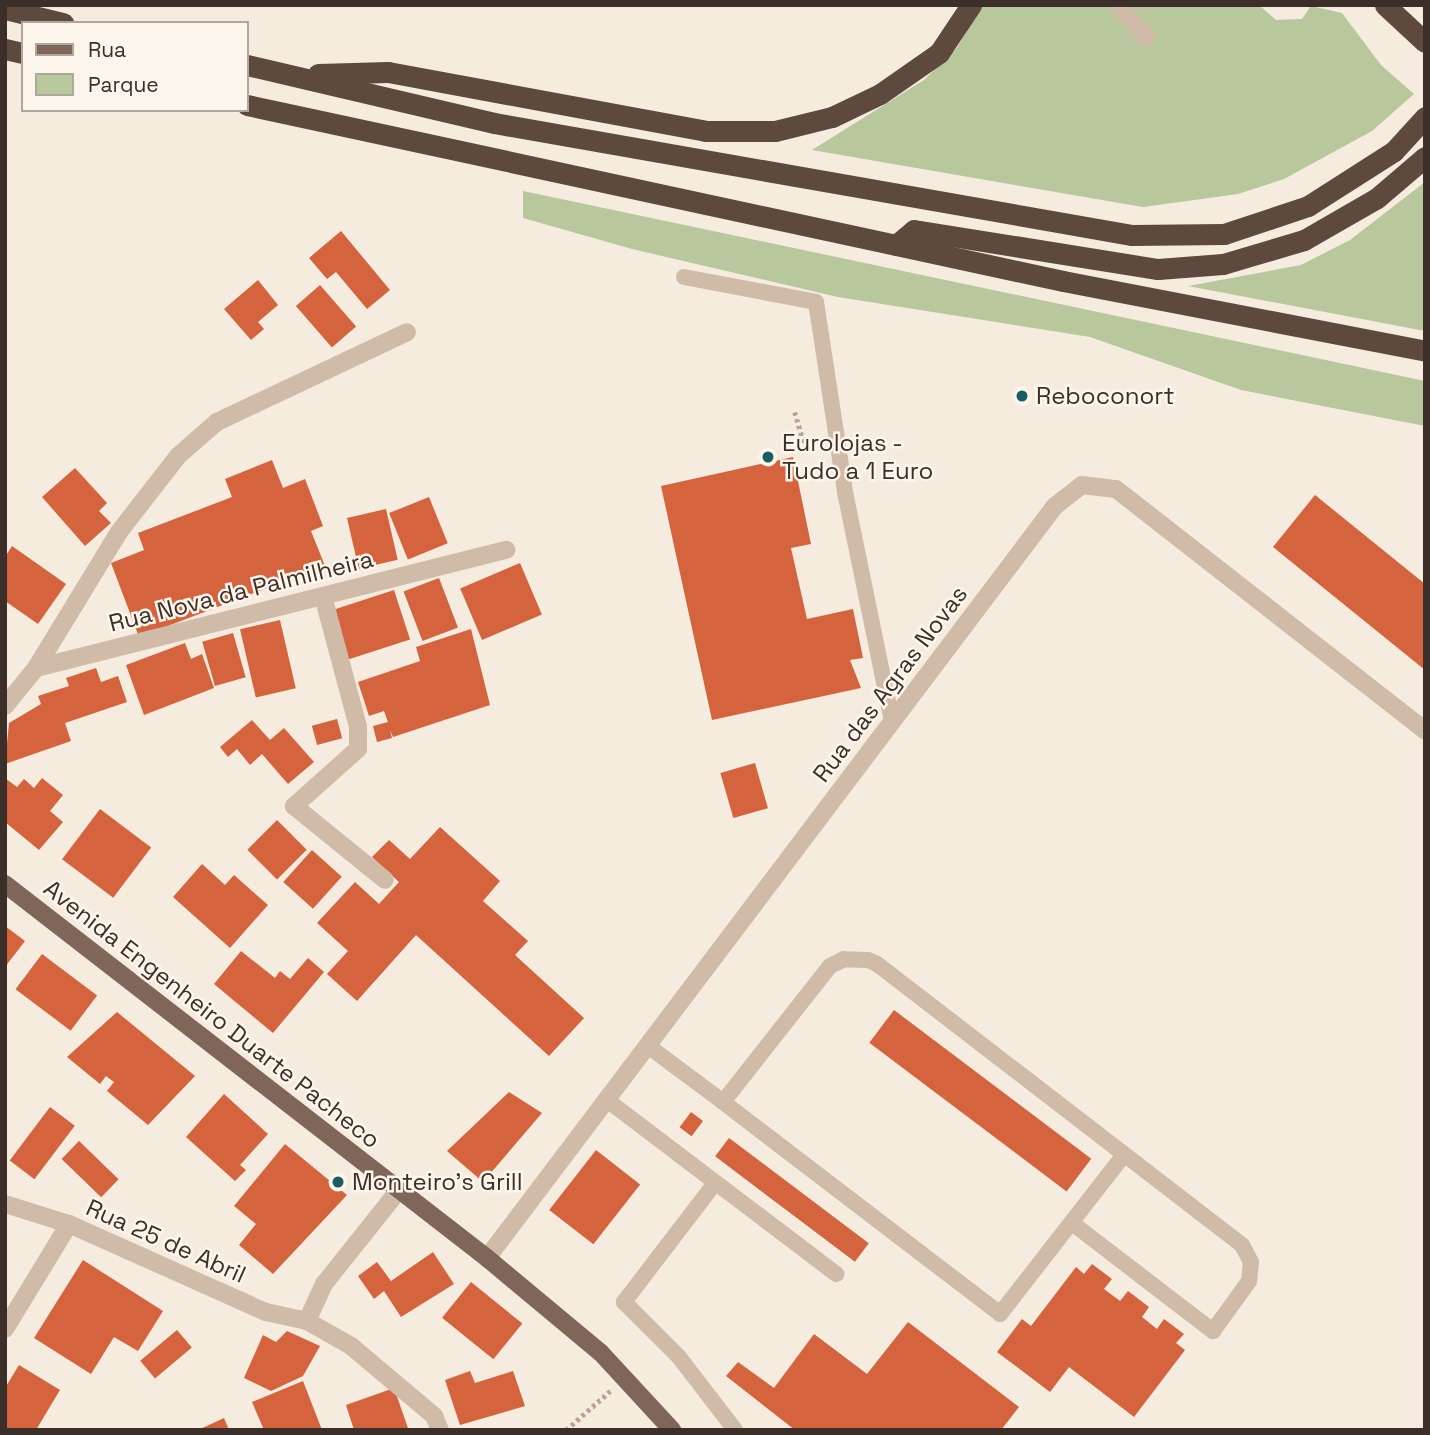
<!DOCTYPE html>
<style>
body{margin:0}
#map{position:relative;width:1430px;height:1435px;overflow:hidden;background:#f5ebde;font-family:"Space Grotesk",sans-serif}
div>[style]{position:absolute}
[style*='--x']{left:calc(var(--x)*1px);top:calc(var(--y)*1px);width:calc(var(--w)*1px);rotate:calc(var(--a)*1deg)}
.green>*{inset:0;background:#b8c79c}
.building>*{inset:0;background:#d4633e;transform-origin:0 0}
.path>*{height:4.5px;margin-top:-2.25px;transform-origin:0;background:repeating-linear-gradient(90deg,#bca492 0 3.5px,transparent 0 7px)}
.service>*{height:16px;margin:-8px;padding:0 8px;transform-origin:8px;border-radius:8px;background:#d0baa8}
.minor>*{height:18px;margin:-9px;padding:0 9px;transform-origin:9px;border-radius:9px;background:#d0baa8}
.primary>*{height:18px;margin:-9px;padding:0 9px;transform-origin:9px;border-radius:9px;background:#7f6658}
.motorway>*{height:21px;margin:-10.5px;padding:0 10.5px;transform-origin:10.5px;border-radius:10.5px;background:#5e493f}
.dots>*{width:19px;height:19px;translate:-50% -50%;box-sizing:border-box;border:4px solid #fcf5eb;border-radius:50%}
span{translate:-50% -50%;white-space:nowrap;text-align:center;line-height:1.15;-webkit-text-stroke:5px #fcf5eb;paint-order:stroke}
.poi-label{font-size:24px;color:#3c2f29}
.left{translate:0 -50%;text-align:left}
.street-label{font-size:24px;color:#3c2f29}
.frame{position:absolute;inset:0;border:7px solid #3c2f29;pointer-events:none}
.legend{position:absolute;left:21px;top:21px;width:228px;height:91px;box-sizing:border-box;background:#fcf5eb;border:2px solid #afa69d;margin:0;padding:9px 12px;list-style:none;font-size:21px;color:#3c2f29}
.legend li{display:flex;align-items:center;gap:14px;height:35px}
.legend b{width:35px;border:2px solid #afa69d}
</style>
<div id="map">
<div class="green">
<i style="clip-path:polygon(983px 5px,1259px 5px,1276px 20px,1302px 19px,1311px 6px,1342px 13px,1381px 65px,1414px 94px,1372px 131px,1284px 179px,1238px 194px,1143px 207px,812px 150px,924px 80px,956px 49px)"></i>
<i style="clip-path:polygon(1425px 182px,1425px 331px,1188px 286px,1301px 265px,1350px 240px)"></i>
<i style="clip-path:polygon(523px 191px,1425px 381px,1425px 426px,1241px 390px,1090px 337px,838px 297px,632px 249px,523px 218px)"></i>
</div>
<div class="building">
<i style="clip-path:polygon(341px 231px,390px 290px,367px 309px,336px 272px,327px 279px,309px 258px)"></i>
<i style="clip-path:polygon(258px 280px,278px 305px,258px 322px,264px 329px,251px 340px,224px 309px)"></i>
<i style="left:320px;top:285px;width:55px;height:32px;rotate:49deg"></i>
<i style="clip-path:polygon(793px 457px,811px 544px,791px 548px,807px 619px,853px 609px,863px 658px,850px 660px,861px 688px,712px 720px,661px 486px)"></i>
<i style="clip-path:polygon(272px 460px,283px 488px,305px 479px,323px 526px,311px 531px,325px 566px,139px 637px,111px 563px,144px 550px,138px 533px,232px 497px,225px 479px)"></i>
<i style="clip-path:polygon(75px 468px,107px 503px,99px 511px,111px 523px,85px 546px,42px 497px)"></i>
<i style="clip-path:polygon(1315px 495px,1425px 584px,1425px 670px,1273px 547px)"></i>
<i style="left:429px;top:497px;width:50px;height:43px;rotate:68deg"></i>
<i style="left:386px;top:509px;width:52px;height:40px;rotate:77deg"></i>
<i style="clip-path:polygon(12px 546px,66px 584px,38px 624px,5px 601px,5px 557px)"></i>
<i style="left:520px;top:563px;width:56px;height:65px;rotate:67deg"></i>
<i style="left:439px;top:578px;width:53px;height:38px;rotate:69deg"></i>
<i style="left:394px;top:590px;width:52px;height:66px;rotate:72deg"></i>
<i style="left:280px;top:620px;width:70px;height:41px;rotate:77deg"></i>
<i style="clip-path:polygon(471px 629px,490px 705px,393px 737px,390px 730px,392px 738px,377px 742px,373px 726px,388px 722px,384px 711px,369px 716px,358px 682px,420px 661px,416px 647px)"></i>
<i style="left:233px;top:633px;width:46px;height:32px;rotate:74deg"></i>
<i style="clip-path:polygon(185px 643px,191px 659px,202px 654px,214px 688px,144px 715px,126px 665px)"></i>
<i style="clip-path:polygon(96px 668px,101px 682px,118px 676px,127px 702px,65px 723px,71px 741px,5px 764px,9px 723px,41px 704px,38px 696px,69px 686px,66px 678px)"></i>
<i style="left:337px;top:719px;width:20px;height:26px;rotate:75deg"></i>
<i style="clip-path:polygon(252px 720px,270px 740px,284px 728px,314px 762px,288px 784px,262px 754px,250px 765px,237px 749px,228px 757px,220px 747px)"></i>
<i style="left:755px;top:763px;width:47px;height:36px;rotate:74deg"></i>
<i style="clip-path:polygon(5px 778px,17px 787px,24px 779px,34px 788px,42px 778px,63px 795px,50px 811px,63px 822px,39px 850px,5px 822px)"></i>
<i style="left:100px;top:809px;width:64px;height:63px;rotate:37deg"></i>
<i style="left:277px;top:820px;width:42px;height:42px;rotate:45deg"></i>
<i style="clip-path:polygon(440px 827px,500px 881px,483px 901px,528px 941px,515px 955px,584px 1018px,549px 1056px,416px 935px,357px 1001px,327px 974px,348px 951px,317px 923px,355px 882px,379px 904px,399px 882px,372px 857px,389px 840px,410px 859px)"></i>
<i style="left:312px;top:850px;width:40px;height:43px;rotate:42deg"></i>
<i style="clip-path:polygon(202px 864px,225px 885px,234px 875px,268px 905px,230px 948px,173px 897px)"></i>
<i style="clip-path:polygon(5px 926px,25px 941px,5px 967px)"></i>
<i style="clip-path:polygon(241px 951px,275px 978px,280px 971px,290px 979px,308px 958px,324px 972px,273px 1033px,214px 984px)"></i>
<i style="left:42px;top:954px;width:69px;height:44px;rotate:37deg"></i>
<i style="left:894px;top:1010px;width:247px;height:41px;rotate:37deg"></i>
<i style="clip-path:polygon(117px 1012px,195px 1076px,148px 1125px,107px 1091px,114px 1082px,106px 1076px,100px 1084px,67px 1057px)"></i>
<i style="clip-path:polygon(509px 1092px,542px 1113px,483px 1182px,447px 1151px)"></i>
<i style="clip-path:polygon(224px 1094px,268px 1134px,240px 1165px,246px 1170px,235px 1181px,186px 1137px)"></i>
<i style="left:50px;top:1107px;width:31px;height:67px;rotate:37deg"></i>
<i style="left:691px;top:1112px;width:15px;height:19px;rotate:37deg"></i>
<i style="left:729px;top:1138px;width:175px;height:23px;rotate:37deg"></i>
<i style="left:79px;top:1141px;width:55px;height:25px;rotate:44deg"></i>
<i style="clip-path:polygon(285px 1144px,347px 1195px,273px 1274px,239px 1245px,256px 1224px,234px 1206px)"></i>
<i style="left:596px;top:1150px;width:56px;height:76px;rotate:38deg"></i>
<i style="clip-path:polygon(433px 1252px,454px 1284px,401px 1317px,384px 1291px,374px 1299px,358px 1276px,377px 1262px,391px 1281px)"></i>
<i style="clip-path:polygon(83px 1260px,163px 1311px,138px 1351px,114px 1337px,91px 1374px,34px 1338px)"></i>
<i style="clip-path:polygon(1092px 1264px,1112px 1279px,1104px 1289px,1120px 1301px,1128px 1291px,1149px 1307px,1142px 1317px,1157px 1329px,1164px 1319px,1184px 1334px,1176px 1343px,1185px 1350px,1134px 1417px,1069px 1367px,1050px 1392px,997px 1352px,1022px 1319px,1031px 1326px,1076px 1267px,1084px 1274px)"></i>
<i style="left:471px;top:1282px;width:66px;height:46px;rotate:39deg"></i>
<i style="clip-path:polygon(908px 1322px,1019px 1407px,1001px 1430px,795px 1430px,726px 1376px,738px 1362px,774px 1388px,814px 1334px,867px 1374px)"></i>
<i style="left:177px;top:1330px;width:23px;height:48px;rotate:50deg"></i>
<i style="clip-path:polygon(287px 1331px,320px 1346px,303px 1376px,271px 1391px,244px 1378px,263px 1335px,276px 1342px)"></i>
<i style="clip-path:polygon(19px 1365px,60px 1390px,36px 1430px,5px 1430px,5px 1388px)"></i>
<i style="clip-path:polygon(470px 1371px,475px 1383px,513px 1371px,525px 1406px,460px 1425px,445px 1380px)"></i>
<i style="clip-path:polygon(303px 1381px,322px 1430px,264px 1430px,252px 1402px)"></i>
<i style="clip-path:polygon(394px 1388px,408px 1428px,354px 1430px,346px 1405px)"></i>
<i style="clip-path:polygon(224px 1418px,229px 1430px,198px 1430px)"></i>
</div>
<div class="path">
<i style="--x:795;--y:412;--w:37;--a:74"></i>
<i style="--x:566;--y:1430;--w:59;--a:-41.6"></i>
</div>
<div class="service">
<i style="--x:684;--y:277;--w:134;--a:10.7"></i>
<i style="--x:816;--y:302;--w:197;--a:81.3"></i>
<i style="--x:846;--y:497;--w:230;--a:78.4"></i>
<i style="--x:648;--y:1046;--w:94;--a:36.7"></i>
<i style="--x:607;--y:1100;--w:288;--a:37.2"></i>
<i style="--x:715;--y:1183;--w:150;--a:127.4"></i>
<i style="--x:624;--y:1302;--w:78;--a:45"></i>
<i style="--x:679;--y:1357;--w:92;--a:52.5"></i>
<i style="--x:1072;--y:1223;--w:178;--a:37.5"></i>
<i style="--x:1213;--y:1331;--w:62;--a:-54.2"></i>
<i style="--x:1249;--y:1281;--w:19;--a:-84"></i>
<i style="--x:1251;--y:1262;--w:19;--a:-118"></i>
<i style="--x:1242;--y:1245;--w:461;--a:-142.4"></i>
<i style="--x:877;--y:964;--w:10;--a:-156"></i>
<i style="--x:868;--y:960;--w:24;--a:-178"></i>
<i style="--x:844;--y:959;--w:16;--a:153"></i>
<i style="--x:830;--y:966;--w:173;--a:128.2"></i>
<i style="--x:723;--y:1102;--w:349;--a:37.4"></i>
<i style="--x:1000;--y:1314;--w:202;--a:-52.1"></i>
</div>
<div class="minor">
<i style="--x:1117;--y:5;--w:43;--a:47.8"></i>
<i style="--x:323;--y:596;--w:136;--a:75"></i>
<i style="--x:358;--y:727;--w:22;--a:90"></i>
<i style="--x:358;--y:749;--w:86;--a:138.3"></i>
<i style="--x:294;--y:806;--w:117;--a:39.1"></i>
<i style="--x:36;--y:668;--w:159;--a:-58.6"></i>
<i style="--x:119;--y:532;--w:96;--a:-52.2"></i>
<i style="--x:178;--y:456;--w:52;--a:-41.1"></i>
<i style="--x:217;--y:422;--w:210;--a:-25.3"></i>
<i style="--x:5;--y:706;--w:49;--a:-50.8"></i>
<i style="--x:36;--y:668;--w:485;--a:-14.1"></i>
<i style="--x:5;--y:1204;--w:67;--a:17.4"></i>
<i style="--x:69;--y:1224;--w:216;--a:24.1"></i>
<i style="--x:266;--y:1312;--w:42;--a:12.4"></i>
<i style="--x:307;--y:1321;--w:51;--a:29.6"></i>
<i style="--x:351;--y:1346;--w:109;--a:40.1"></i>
<i style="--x:434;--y:1416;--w:15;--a:67"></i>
<i style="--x:487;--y:1258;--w:942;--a:-52.94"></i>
<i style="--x:1055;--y:506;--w:34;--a:-38"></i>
<i style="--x:1082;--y:485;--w:34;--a:7"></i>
<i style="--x:1116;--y:489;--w:392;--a:38"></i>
<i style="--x:307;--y:1321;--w:41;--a:-65.3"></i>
<i style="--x:324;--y:1284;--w:120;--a:-51.4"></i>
<i style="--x:5;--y:1329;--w:123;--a:-58.6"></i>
</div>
<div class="primary">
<i style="--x:5;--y:884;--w:610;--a:37.81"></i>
<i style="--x:487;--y:1258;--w:148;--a:39.8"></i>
<i style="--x:601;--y:1353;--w:105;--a:47.3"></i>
</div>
<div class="motorway">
<i style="--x:1385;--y:5;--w:54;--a:42.8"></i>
<i style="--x:5;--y:9;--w:60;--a:13.6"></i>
<i style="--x:5;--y:49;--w:18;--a:13"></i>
<i style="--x:247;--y:65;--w:254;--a:13.2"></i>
<i style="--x:494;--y:123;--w:648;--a:9.96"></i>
<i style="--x:1132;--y:235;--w:92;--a:-0.6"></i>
<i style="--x:1224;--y:234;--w:89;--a:-18.4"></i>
<i style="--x:1308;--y:206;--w:102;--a:-32.6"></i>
<i style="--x:1394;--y:151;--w:46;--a:-47.6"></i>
<i style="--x:318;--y:74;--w:70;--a:-1.6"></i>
<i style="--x:388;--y:72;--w:322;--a:10.5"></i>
<i style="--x:705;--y:131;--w:70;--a:0"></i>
<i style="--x:775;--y:131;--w:59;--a:-13.8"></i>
<i style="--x:832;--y:117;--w:53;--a:-25.6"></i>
<i style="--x:880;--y:94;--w:72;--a:-34.8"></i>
<i style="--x:939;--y:53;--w:58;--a:-56.3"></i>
<i style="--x:247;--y:105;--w:835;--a:12.17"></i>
<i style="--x:1063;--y:281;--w:369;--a:10.9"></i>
<i style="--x:896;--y:245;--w:23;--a:-40"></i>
<i style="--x:914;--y:230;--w:247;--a:9.1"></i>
<i style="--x:1158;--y:269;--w:65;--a:-4.4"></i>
<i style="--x:1223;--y:264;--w:84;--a:-16.5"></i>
<i style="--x:1304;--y:240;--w:84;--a:-29.9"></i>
<i style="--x:1377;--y:198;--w:63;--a:-40.5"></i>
</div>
<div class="dots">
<i style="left:1022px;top:396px;background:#195e63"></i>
<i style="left:768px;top:457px;background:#195e63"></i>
<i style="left:338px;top:1182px;background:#195e63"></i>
</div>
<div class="poi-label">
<span class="left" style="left:1036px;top:396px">Reboconort</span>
<span class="left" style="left:782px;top:457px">Eurolojas -<br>Tudo a 1 Euro</span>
<span class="left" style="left:352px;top:1182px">Monteiro's Grill</span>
</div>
<div class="street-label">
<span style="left:241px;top:591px;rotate:-14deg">Rua Nova da Palmilheira</span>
<span style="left:890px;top:684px;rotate:-53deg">Rua das Agras Novas</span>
<span style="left:212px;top:1014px;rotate:38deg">Avenida Engenheiro Duarte Pacheco</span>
<span style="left:166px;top:1241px;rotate:24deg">Rua 25 de Abril</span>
</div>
<div class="frame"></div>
<ul class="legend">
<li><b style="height:9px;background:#7f6658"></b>Rua</li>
<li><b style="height:19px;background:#b8c79c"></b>Parque</li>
</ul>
</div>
